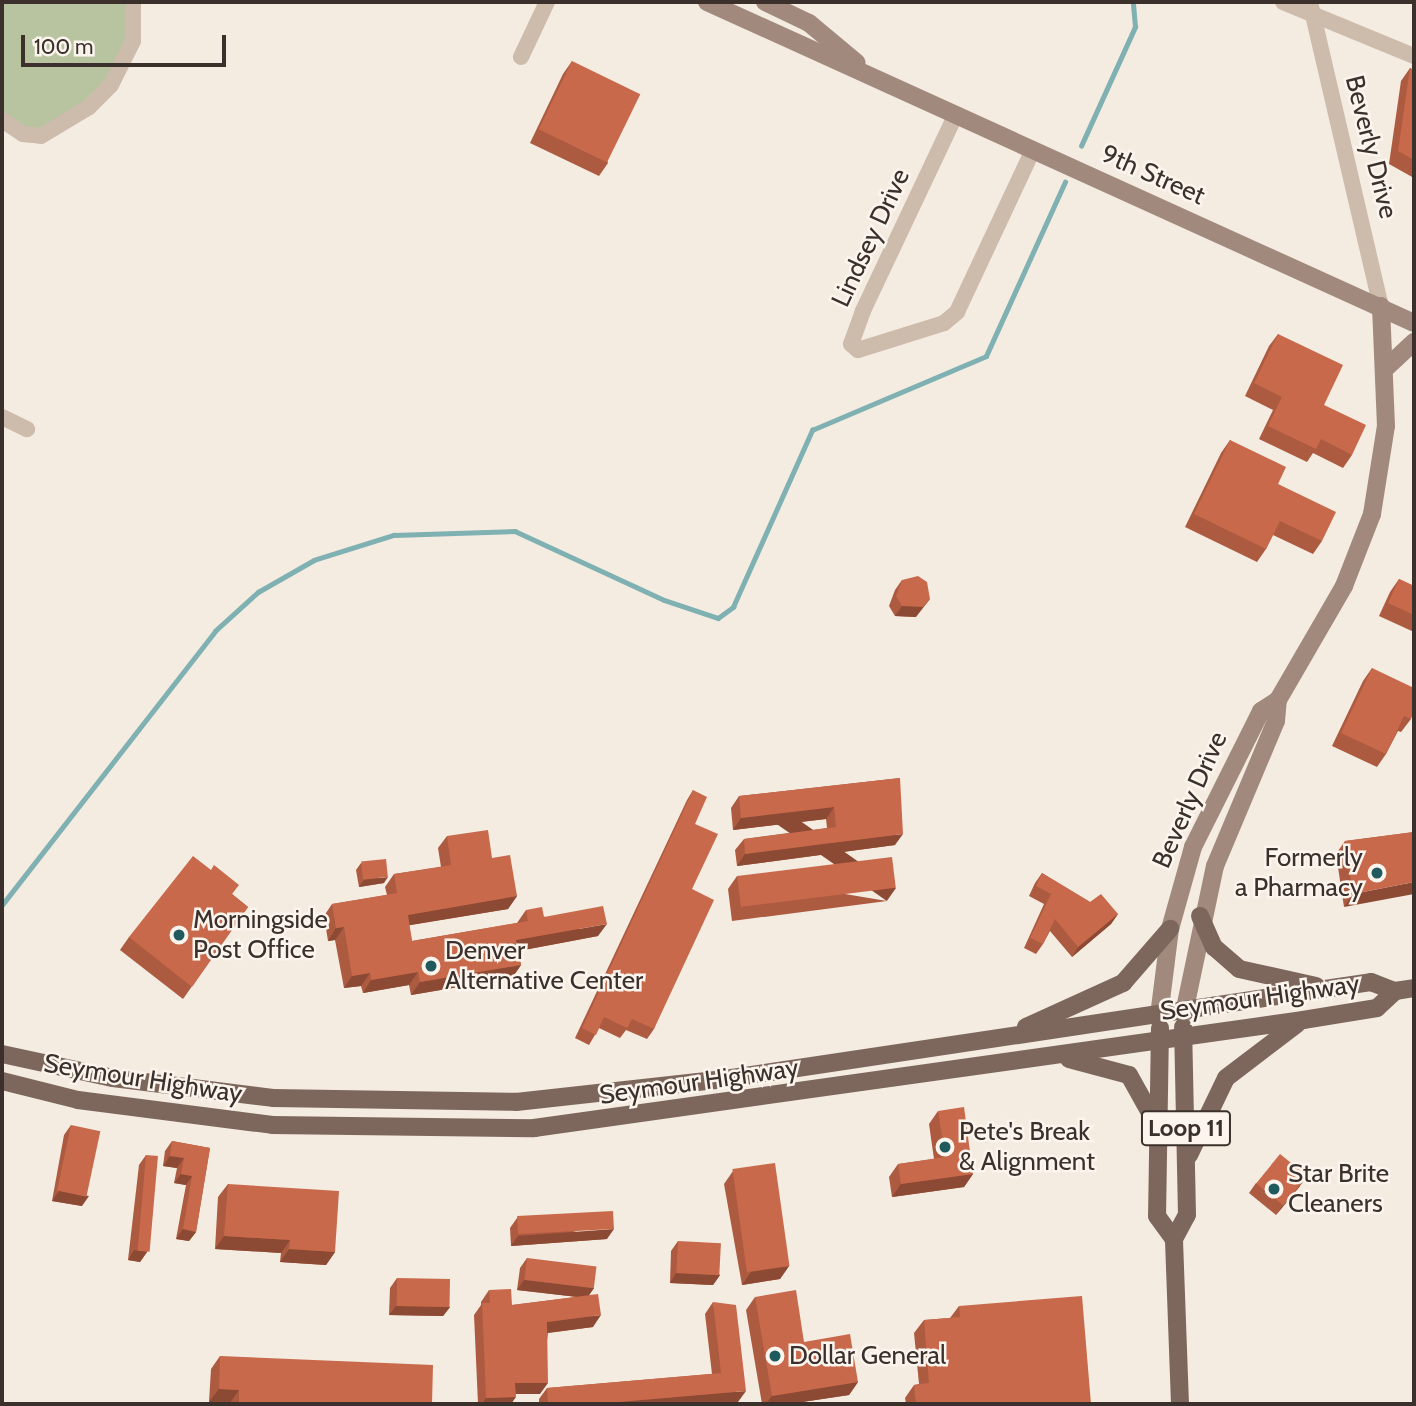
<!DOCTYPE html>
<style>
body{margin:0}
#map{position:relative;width:1416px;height:1406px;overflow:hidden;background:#f4ebe1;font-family:Cabin,sans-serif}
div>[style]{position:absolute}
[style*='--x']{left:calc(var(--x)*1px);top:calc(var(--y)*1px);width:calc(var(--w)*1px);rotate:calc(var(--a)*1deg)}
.green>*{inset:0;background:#b8c4a0}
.stream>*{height:4.5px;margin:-2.25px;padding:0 2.25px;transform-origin:2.25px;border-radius:2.25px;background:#7fb0b2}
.street>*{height:16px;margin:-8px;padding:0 8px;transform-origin:8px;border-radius:8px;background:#cdbbac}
.secondary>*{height:18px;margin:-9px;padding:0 9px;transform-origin:9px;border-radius:9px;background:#a18a7d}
.primary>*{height:18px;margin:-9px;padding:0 9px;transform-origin:9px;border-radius:9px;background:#7d675c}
.wall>*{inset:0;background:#ac5a40}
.shaded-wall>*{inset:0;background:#8c4a34;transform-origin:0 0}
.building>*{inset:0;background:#c8694b;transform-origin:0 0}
.dots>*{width:19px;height:19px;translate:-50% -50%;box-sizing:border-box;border:4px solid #fbf5ee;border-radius:50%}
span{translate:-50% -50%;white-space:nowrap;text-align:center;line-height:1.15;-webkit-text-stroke:5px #fbf5ee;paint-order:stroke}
.shield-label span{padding:2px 5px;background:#fbf5ee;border:2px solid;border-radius:5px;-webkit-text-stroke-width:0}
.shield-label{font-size:24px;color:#3b302b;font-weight:700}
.street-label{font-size:26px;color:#3b302b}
.poi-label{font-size:26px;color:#3b302b}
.right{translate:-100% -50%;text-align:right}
.left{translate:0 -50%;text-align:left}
.frame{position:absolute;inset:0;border:4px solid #3b302b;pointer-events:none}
.scale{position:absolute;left:21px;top:35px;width:205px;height:32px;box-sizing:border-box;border:4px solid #3b302b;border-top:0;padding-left:9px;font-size:21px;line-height:24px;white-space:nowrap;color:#3b302b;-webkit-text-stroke:5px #fbf5ee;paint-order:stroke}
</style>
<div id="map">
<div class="green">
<i style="clip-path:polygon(2px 2px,127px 2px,125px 41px,109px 78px,65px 118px,34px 130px,2px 117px)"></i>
</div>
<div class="stream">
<i style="--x:1081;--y:146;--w:131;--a:-65.6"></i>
<i style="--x:1135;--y:27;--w:25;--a:-95"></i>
<i style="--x:2;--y:905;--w:347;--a:-52.1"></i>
<i style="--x:215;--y:631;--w:58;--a:-42.2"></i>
<i style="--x:258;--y:592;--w:64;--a:-29.7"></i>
<i style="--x:314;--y:560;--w:84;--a:-17.4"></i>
<i style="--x:394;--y:535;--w:121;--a:-1.9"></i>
<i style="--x:515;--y:531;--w:164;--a:24.8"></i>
<i style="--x:664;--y:600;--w:57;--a:18.4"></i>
<i style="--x:718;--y:618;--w:19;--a:-36"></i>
<i style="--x:733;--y:607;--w:194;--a:-65.9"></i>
<i style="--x:812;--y:430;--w:189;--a:-23"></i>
<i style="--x:986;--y:356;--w:191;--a:-65.6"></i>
</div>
<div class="street">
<i style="--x:1283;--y:2;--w:142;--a:22.4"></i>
<i style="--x:1310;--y:2;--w:312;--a:76.9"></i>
<i style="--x:521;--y:57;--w:61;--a:-64.7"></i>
<i style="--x:956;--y:114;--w:218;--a:115.3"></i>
<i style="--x:863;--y:311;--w:35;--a:110"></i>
<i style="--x:851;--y:344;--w:9;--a:41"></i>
<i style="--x:858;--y:350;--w:90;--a:-17.4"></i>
<i style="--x:944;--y:323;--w:17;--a:-40"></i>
<i style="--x:957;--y:312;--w:179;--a:-64.9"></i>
<i style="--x:2;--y:120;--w:25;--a:34"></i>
<i style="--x:23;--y:134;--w:18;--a:6"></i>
<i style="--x:41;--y:136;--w:56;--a:-31.1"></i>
<i style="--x:89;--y:107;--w:31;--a:-45"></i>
<i style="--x:111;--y:85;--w:49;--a:-63.4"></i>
<i style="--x:133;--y:41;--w:39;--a:-90"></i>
<i style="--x:2;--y:417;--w:28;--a:26"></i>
</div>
<div class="secondary">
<i style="--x:707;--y:2;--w:776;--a:24.42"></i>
<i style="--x:765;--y:2;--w:49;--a:25.5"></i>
<i style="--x:809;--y:23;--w:62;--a:39.8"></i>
<i style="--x:1386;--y:368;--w:38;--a:-43"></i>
<i style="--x:1184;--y:1013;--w:150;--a:-78.1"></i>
<i style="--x:1215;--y:866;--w:157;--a:-67.2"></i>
<i style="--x:1276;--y:721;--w:21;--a:-85"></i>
<i style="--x:1278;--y:700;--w:132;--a:-59.9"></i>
<i style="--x:1344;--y:586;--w:77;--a:-68.7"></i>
<i style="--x:1372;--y:514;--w:89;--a:-81"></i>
<i style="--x:1386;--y:426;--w:120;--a:-92.4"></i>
<i style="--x:1159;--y:1016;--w:88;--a:-82.8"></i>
<i style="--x:1170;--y:929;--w:85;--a:-74.3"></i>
<i style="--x:1193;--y:847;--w:152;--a:-63.4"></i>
<i style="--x:1261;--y:711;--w:20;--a:-33"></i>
</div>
<div class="primary">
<i style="--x:1200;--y:916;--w:34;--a:66"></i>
<i style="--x:1214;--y:947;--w:33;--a:41"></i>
<i style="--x:1239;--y:969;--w:79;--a:12.4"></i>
<i style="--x:1026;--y:1027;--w:107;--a:-24.4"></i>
<i style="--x:1123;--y:983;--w:72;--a:-49"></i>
<i style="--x:1160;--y:1028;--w:188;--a:90.9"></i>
<i style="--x:1157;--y:1216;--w:29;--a:54"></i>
<i style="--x:2;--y:1054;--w:114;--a:12.2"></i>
<i style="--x:113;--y:1078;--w:161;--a:7.1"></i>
<i style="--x:273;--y:1098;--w:243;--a:0.9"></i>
<i style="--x:516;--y:1102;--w:210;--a:-6.3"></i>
<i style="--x:725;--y:1079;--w:653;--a:-8.54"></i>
<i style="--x:1371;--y:982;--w:26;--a:21"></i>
<i style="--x:1069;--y:1059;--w:62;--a:14.9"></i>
<i style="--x:1129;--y:1075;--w:60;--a:60.9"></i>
<i style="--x:2;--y:1081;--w:78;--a:14"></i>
<i style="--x:78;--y:1100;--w:196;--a:7.3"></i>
<i style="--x:272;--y:1125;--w:262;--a:0.7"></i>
<i style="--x:534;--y:1128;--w:777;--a:-7.99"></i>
<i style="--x:1303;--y:1020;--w:75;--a:-9.2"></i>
<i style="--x:1377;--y:1008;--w:25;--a:-43"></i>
<i style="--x:1395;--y:991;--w:19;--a:-9"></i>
<i style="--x:1189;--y:1155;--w:85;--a:-64.3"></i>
<i style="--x:1226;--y:1078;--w:89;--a:-37.3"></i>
<i style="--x:1180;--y:1404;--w:165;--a:-92.1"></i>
<i style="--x:1174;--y:1239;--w:27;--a:-62"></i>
<i style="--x:1187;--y:1215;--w:188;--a:-91.2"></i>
</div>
<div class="wall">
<i style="clip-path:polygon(572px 61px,608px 163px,599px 176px,530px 143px,563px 74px)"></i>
<i style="clip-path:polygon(1410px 68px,1414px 70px,1414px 178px,1389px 164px,1401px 81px)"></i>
<i style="clip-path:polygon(1278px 334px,1324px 405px,1352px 455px,1343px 468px,1313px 453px,1307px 462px,1259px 439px,1273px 410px,1245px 396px,1269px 346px)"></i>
<i style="clip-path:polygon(1230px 440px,1278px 484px,1322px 541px,1313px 554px,1273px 535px,1266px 549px,1257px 562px,1185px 527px,1221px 453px)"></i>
<i style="clip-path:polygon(1399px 579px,1414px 586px,1414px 632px,1379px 616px,1390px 592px)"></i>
<i style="clip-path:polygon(902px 580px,916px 617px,895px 616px,889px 606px,895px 590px)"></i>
<i style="clip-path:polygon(1372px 668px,1411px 719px,1401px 732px,1398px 731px,1386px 754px,1377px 767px,1332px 746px,1363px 681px)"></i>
<i style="clip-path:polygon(900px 778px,895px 845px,737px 866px,735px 850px,744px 839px,827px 828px,826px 819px,733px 830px,731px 808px,739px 796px)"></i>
<i style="clip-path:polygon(693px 790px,695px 824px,692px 889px,654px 1029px,647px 1039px,626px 1030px,620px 1038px,599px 1028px,589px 1045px,575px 1038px,687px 800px)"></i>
<i style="clip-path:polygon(1414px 832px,1344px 907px,1336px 854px,1345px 841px)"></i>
<i style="clip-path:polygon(447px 836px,492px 858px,517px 896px,508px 909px,409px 925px,412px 941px,517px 923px,526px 910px,598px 936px,518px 951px,521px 965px,512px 978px,411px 995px,409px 985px,363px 993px,361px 986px,344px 988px,335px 940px,328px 941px,324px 916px,332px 904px,387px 895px,385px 887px,394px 874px,441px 867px,438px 848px)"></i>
<i style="clip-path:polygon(361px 863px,384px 883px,359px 887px,356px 870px)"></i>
<i style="clip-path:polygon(1042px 873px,1090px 902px,1118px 914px,1111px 924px,1072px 957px,1050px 931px,1043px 944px,1036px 954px,1024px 948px,1044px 904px,1029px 896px,1035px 883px)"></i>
<i style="clip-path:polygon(737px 876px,887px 901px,732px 921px,728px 889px)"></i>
<i style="clip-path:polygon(232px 894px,248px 907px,183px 999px,120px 950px,129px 937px)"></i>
<i style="clip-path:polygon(938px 1111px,973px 1174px,964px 1187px,892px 1197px,889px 1177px,898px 1164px,934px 1159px,929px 1124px)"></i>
<i style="clip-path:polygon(71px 1125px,82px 1206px,52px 1201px,64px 1135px)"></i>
<i style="clip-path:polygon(172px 1141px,210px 1148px,196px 1232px,189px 1241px,176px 1239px,186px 1185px,174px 1183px,177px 1168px,163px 1166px,165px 1151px)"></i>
<i style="clip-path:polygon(146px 1155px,147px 1252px,140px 1262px,128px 1260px,139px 1165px)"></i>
<i style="clip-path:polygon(733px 1171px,789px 1266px,780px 1279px,742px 1285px,724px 1184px)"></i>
<i style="clip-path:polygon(1256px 1183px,1300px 1186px,1276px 1215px,1249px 1193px)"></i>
<i style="clip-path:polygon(228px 1184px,335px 1252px,326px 1265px,280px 1262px,281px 1253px,215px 1249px,218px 1197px)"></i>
<i style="clip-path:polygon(517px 1218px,607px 1239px,511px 1246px,510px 1228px)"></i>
<i style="clip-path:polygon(678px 1241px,720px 1275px,713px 1285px,670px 1283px,671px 1251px)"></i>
<i style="clip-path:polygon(527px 1258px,594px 1288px,589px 1295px,593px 1327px,548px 1333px,540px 1394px,516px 1394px,511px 1404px,478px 1404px,474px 1315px,481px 1305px,481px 1302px,489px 1290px,512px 1305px,577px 1297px,517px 1290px,520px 1268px)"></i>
<i style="clip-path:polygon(397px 1278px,450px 1307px,443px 1316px,389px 1315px,390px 1288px)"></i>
<i style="clip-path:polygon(755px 1297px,804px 1342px,858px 1382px,849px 1395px,789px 1404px,762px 1404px,746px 1310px)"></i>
<i style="clip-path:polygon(713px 1302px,738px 1402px,718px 1404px,539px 1404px,539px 1399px,547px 1388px,712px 1374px,705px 1314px)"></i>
<i style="clip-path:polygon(959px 1306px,1091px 1404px,906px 1404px,905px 1398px,914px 1385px,919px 1384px,914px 1333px,924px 1320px,950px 1318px)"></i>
<i style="clip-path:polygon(220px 1356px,432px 1404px,230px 1404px,230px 1403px,209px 1402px,211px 1369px)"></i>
</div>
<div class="shaded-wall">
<i style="clip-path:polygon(930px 599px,916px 617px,895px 616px,902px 606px)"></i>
<i style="clip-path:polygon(834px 807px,826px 819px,733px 830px,741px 818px)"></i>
<i style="clip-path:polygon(903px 834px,895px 845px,737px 866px,745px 854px)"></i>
<i style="clip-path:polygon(388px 877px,384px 883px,359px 887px,364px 880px)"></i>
<i style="clip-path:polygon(1414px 882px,1414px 894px,1344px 907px,1353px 894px)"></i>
<i style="left:896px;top:888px;width:16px;height:156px;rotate:125deg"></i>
<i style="clip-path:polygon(517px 896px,508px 909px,399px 927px,408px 915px)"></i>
<i style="clip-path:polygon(1118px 914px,1111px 924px,1072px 957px,1078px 947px)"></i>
<i style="clip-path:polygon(607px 924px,598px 936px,508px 953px,516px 940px)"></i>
<i style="clip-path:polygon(344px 927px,335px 940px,328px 941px,336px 928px)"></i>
<i style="clip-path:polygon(521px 965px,512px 978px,411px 995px,420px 982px)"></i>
<i style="clip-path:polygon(418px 972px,409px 985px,363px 993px,371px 980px)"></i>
<i style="clip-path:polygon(370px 973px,361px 986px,344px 988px,352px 976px)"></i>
<i style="clip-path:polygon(170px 1156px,184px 1158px,177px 1168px,163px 1166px)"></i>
<i style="clip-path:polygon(181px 1174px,192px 1176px,186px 1185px,174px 1183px)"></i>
<i style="clip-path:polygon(973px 1174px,964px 1187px,892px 1197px,901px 1184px)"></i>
<i style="clip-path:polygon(1307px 1176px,1300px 1186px,1276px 1215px,1283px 1205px)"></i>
<i style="clip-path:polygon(59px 1191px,89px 1196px,82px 1206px,52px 1201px)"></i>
<i style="clip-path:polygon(183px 1229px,196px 1232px,189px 1241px,176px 1239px)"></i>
<i style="clip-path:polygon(614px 1229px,607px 1239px,511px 1246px,518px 1236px)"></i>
<i style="clip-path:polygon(224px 1236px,290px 1240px,281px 1253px,215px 1249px)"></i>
<i style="clip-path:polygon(289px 1249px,335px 1252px,326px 1265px,280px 1262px)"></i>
<i style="clip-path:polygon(134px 1250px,147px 1252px,140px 1262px,128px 1260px)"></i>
<i style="clip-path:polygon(789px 1266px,780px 1279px,742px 1285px,751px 1272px)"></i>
<i style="clip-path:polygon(676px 1273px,720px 1275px,713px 1285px,670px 1283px)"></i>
<i style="clip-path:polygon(524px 1280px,594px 1288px,587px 1298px,517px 1290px)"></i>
<i style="clip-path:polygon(396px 1306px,450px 1307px,443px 1316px,389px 1315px)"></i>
<i style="clip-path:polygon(601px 1315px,593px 1327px,539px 1334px,547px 1322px)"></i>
<i style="clip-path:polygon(858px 1382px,849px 1395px,789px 1404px,766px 1404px,772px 1396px)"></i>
<i style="clip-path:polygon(515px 1383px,548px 1383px,540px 1394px,507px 1394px)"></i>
<i style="clip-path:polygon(219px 1389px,239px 1390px,230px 1403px,209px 1402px)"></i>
<i style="clip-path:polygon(746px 1391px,738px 1402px,718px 1404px,595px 1404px)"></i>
<i style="clip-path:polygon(516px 1397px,511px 1404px,482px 1404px,486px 1398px)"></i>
</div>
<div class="building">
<i style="left:572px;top:61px;width:76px;height:76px;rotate:26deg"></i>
<i style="clip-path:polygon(1410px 68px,1414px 70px,1414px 160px,1398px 151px)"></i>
<i style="clip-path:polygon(1278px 334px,1343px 365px,1324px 405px,1366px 425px,1352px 455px,1321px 439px,1316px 449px,1268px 426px,1282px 397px,1254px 383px)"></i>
<i style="clip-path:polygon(1230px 440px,1286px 467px,1278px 484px,1336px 512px,1322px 541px,1280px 521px,1266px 549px,1194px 514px)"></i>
<i style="clip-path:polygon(918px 576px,927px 582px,930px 599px,923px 607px,902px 606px,896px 596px,902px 580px)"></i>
<i style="clip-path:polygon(1399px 579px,1414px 586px,1414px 615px,1388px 603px)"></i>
<i style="clip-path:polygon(1372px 668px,1414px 688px,1414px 711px,1411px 719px,1404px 716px,1386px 754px,1341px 733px)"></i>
<i style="clip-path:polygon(900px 778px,903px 834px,745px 854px,744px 839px,836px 827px,834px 807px,741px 818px,739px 796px)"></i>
<i style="clip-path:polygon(693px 790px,707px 797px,695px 824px,718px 834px,692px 889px,714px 900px,654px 1029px,632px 1019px,627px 1028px,604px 1017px,596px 1035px,582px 1028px)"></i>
<i style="clip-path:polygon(488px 830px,492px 858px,510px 855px,517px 896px,408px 915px,412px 941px,528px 921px,526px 910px,542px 907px,544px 917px,603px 906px,607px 924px,516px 940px,521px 965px,420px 982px,418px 972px,371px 980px,370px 973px,352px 976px,344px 927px,336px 928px,332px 904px,397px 893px,394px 874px,451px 865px,447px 836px)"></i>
<i style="clip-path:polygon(1414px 832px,1414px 882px,1353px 894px,1345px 841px)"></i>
<i style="clip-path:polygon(193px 856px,211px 870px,214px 865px,239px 885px,232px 894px,248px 907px,192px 987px,129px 937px)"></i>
<i style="left:892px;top:857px;width:31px;height:156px;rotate:83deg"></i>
<i style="left:386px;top:859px;width:18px;height:25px;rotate:84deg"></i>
<i style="clip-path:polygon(1042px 873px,1090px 902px,1101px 894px,1118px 914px,1078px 947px,1055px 919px,1043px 944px,1030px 938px,1051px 894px,1036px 886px)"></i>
<i style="clip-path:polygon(964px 1107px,973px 1174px,901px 1184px,898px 1164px,945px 1157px,938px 1111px)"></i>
<i style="left:71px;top:1125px;width:30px;height:67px;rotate:12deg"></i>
<i style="clip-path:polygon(172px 1141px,210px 1148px,196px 1232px,183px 1229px,192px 1176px,181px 1174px,184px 1158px,170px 1156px)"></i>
<i style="left:1280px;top:1154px;width:35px;height:38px;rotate:39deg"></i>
<i style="left:146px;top:1155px;width:12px;height:96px;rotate:5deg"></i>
<i style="left:775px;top:1163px;width:104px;height:43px;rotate:82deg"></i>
<i style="clip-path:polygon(228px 1184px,339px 1191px,335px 1252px,289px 1249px,290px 1240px,224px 1236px)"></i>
<i style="left:613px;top:1211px;width:18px;height:96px;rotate:87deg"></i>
<i style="left:678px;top:1241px;width:43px;height:32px;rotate:3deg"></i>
<i style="left:527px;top:1258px;width:70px;height:22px;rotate:7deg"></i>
<i style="left:397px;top:1278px;width:53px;height:28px;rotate:1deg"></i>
<i style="clip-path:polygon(511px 1289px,512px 1305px,598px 1294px,601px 1315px,547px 1322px,548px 1383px,515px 1383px,516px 1397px,486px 1398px,482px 1303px,490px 1303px,489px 1290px)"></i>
<i style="clip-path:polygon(796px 1290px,804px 1342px,850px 1334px,858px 1382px,772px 1396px,755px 1297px)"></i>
<i style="clip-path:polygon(1082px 1296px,1091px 1404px,916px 1404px,914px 1385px,929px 1383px,924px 1320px,960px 1317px,959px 1306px)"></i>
<i style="clip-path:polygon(713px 1302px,736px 1305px,746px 1391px,595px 1404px,548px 1404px,547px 1388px,721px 1373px)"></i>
<i style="clip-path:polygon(220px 1356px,433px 1365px,432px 1404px,239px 1404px,239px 1390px,219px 1389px)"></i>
</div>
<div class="dots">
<i style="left:1377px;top:873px;background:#1f5a5e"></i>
<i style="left:179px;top:935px;background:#1f5a5e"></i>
<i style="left:431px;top:966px;background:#1f5a5e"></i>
<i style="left:945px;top:1147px;background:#1f5a5e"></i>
<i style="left:1274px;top:1189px;background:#1f5a5e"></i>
<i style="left:775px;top:1356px;background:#1f5a5e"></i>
</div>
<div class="shield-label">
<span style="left:1186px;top:1128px">Loop 11</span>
</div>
<div class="street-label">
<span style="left:1371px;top:147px;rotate:76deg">Beverly Drive</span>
<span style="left:1153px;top:175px;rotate:24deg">9th Street</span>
<span style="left:871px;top:238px;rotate:-65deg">Lindsey Drive</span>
<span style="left:1190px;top:800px;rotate:-66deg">Beverly Drive</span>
<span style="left:1260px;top:998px;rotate:-8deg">Seymour Highway</span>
<span style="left:143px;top:1079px;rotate:9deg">Seymour Highway</span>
<span style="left:699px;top:1082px;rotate:-8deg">Seymour Highway</span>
</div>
<div class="poi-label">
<span class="right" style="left:1363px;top:873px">Formerly<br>a Pharmacy</span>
<span class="left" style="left:193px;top:935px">Morningside<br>Post Office</span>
<span class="left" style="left:445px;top:966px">Denver<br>Alternative Center</span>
<span class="left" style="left:959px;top:1147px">Pete's Break<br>&amp; Alignment</span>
<span class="left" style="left:1288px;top:1189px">Star Brite<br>Cleaners</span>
<span class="left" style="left:789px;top:1356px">Dollar General</span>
</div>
<div class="frame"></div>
<div class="scale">100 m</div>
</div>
